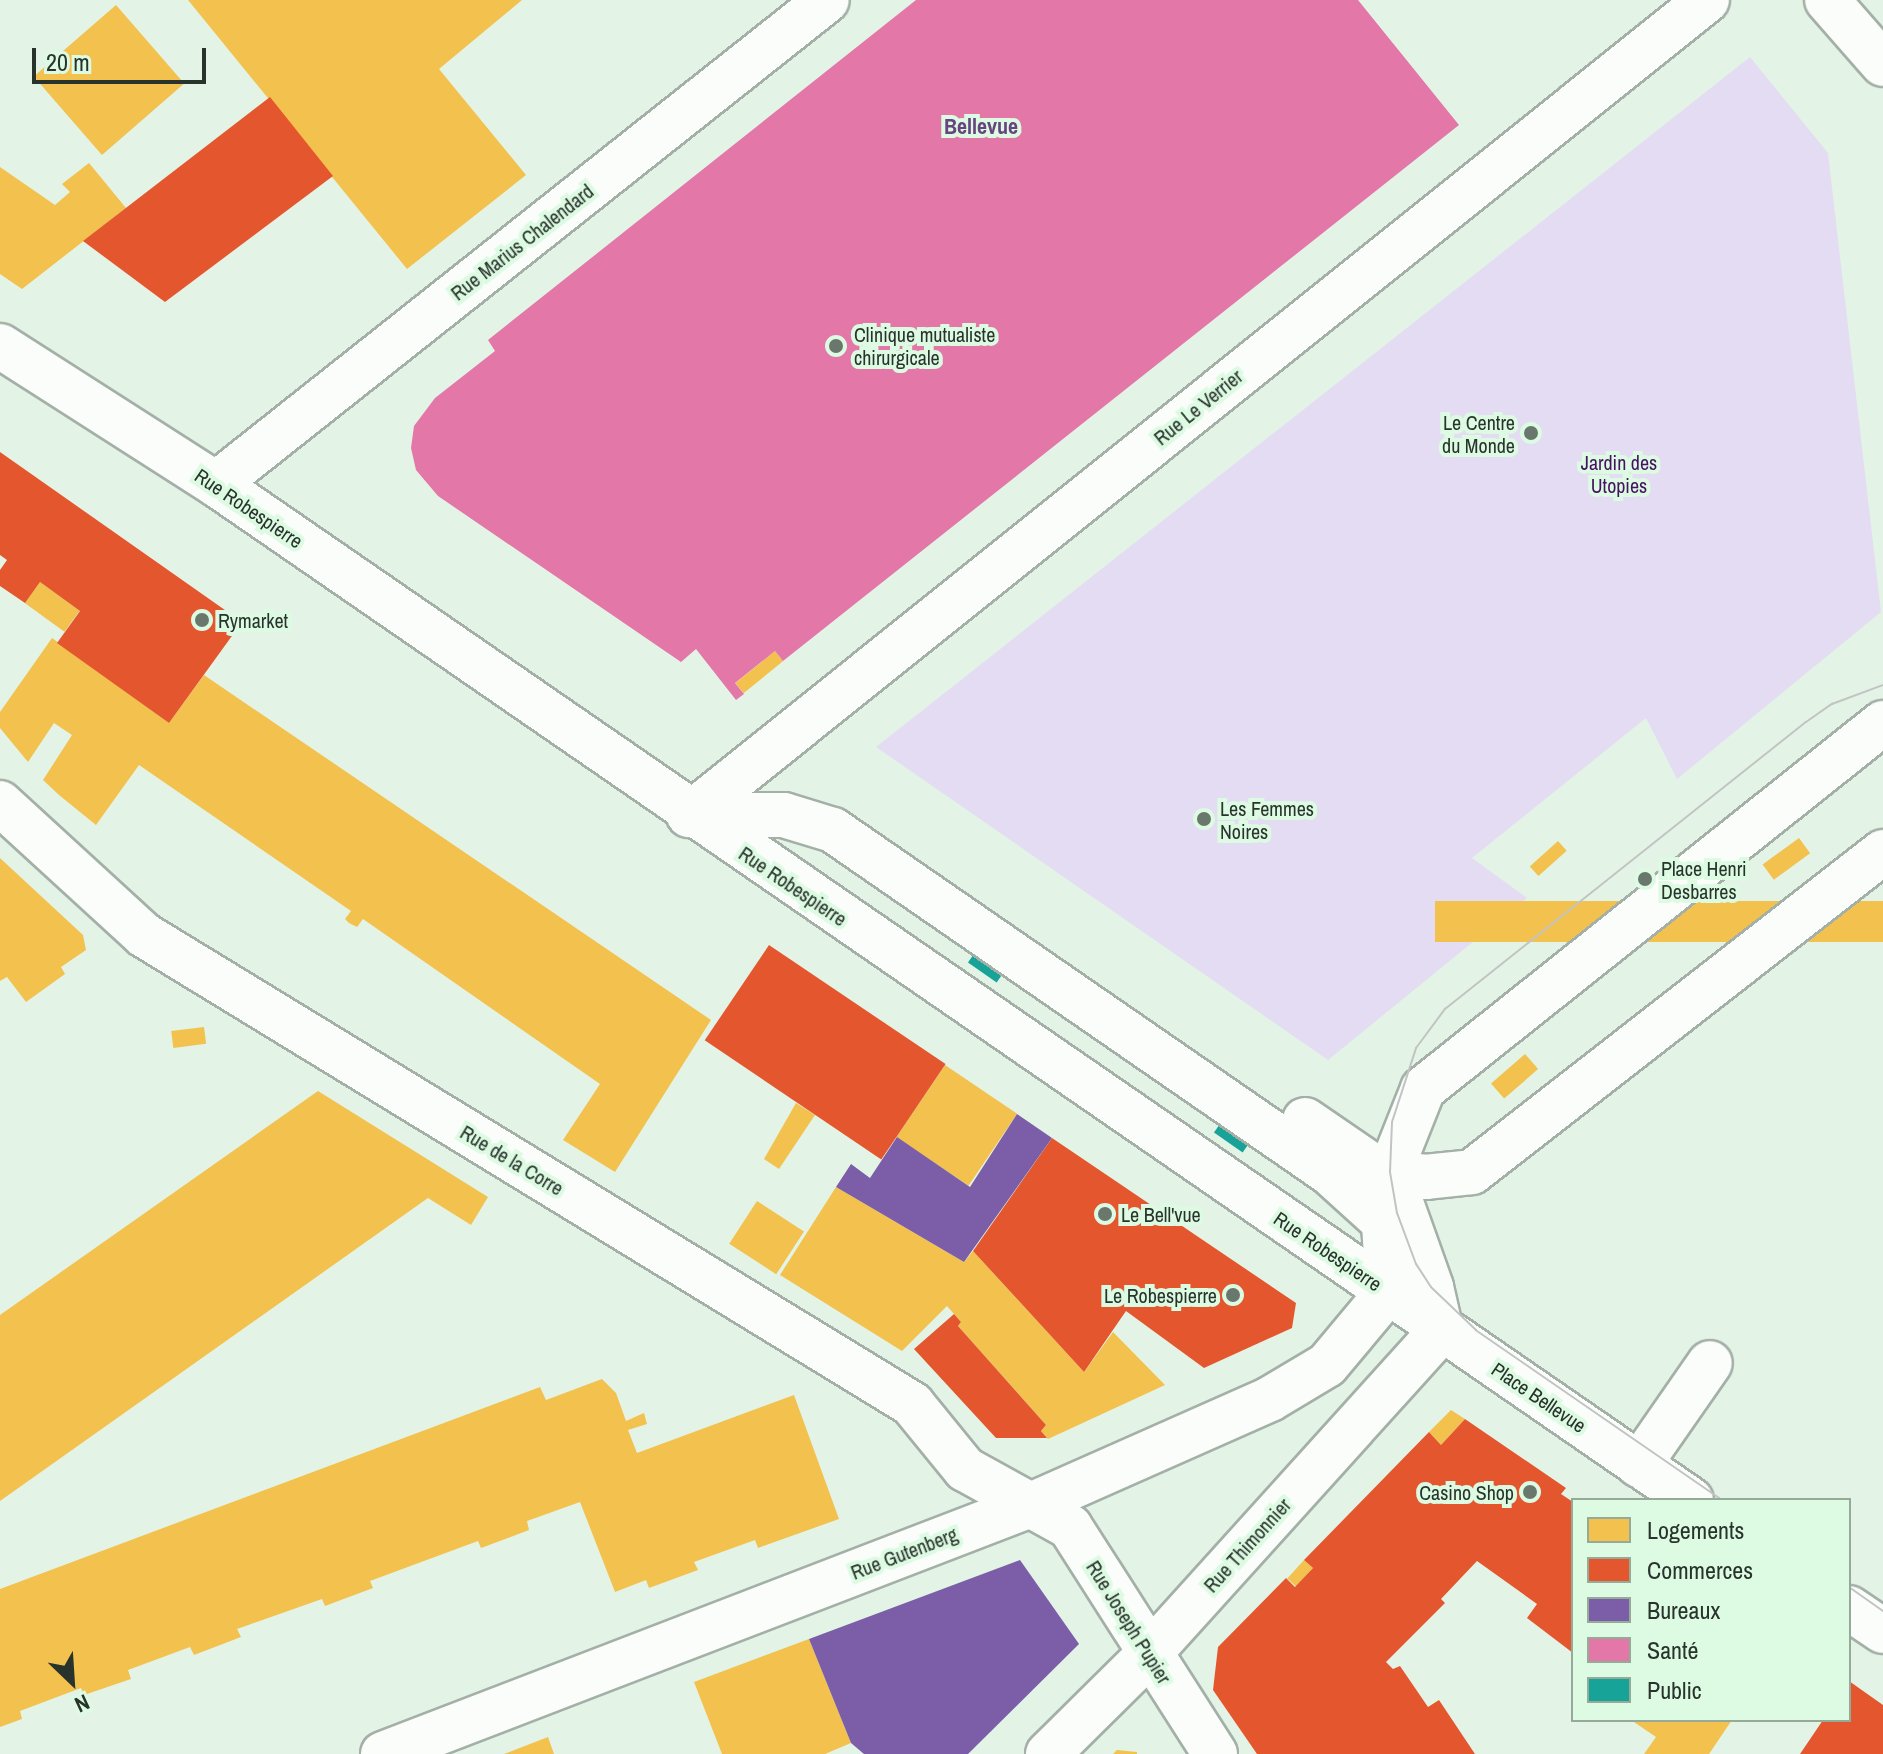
<!DOCTYPE html>
<meta charset="utf-8">
<style>
body{margin:0}
#map{position:relative;width:1883px;height:1754px;overflow:hidden;background:#e3f4e7;font-family:"Archivo Narrow",sans-serif}
div>[style]{position:absolute}
[style*='--x']{left:calc(var(--x)*1px);top:calc(var(--y)*1px);width:calc(var(--w)*1px);rotate:calc(var(--a)*1deg)}
.green>*{inset:0;background:#e4dcf2}
.homes>*{inset:0;background:#f2c14e;transform-origin:0 0}
.shops>*{inset:0;background:#e4572e;transform-origin:0 0}
.offices>*{inset:0;background:#7b5ea7}
.health>*{inset:0;background:#e377a8}
.public>*{inset:0;background:#17a398;transform-origin:0 0}
.roads{filter:drop-shadow(2px 0 #a4b0a7) drop-shadow(-2px 0 #a4b0a7) drop-shadow(0 2px #a4b0a7) drop-shadow(0 -2px #a4b0a7)}
.minor>*{height:44px;margin:-22px;padding:0 22px;transform-origin:22px;border-radius:22px;background:#fbfdfb}
.major>*{height:44px;margin:-22px;padding:0 22px;transform-origin:22px;border-radius:22px;background:#fbfdfb}
.tram>*{height:2px;margin:-1px;padding:0 1px;transform-origin:1px;border-radius:1px;background:#c1c4c2}
.dots>*{width:22px;height:22px;translate:-50% -50%;box-sizing:border-box;border:4px solid #ddfae3;border-radius:50%}
span{translate:-50% -50%;white-space:nowrap;text-align:center;line-height:1.15;-webkit-text-stroke:8px #ddfae3;paint-order:stroke}
.street-label{font-size:20px;color:#28332b}
.poi-label{font-size:20px;color:#28332b}
.left{translate:0 -50%;text-align:left}
.right{translate:-100% -50%;text-align:right}
.park-label{font-size:20px;color:#451160}
.neighbourhood-label{font-size:22px;color:#68457f;font-weight:700}
.legend{position:absolute;left:1571px;top:1498px;width:280px;height:224px;box-sizing:border-box;background:#ddfae3;border:2px solid #95aa99;margin:0;padding:10px 14px;list-style:none;font-size:24px;color:#28332b}
.legend li{display:flex;align-items:center;gap:16px;height:40px}
.legend b{width:40px;border:2px solid #95aa99}
.north{position:absolute;left:32px;top:1642px;width:80px;height:80px;-webkit-text-stroke:6px #ddfae3;paint-order:stroke;rotate:155deg;font-size:22px;font-weight:700;line-height:32px;text-align:center;color:#28332b}
.north::after{content:'';display:block;margin:auto;width:28px;height:36px;background:#28332b;clip-path:polygon(50% 0,100% 100%,50% 72%,0 100%)}
.scale{position:absolute;left:32px;top:48px;width:174px;height:36px;box-sizing:border-box;border:4px solid #28332b;border-top:0;padding-left:10px;font-size:24px;line-height:28px;white-space:nowrap;color:#28332b;-webkit-text-stroke:6px #ddfae3;paint-order:stroke}
</style>
<div id="map">
<div class="green">
<i style="clip-path:polygon(1750px 57px,1828px 153px,1881px 612px,1677px 779px,1646px 718px,1472px 858px,1527px 898px,1328px 1060px,876px 747px)"></i>
</div>
<div class="homes">
<i style="clip-path:polygon(188px 0,522px 0,439px 69px,526px 175px,407px 269px)"></i>
<i style="left:116px;top:5px;width:104px;height:109px;rotate:49deg"></i>
<i style="clip-path:polygon(89px 163px,126px 208px,22px 289px,0 274px,0 167px,55px 205px,70px 192px,62px 184px)"></i>
<i style="left:40px;top:582px;width:49px;height:26px;rotate:36deg"></i>
<i style="clip-path:polygon(52px 638px,169px 723px,204px 675px,711px 1020px,615px 1172px,563px 1140px,600px 1084px,363px 919px,357px 927px,349px 923px,345px 919px,351px 911px,139px 765px,96px 825px,59px 795px,43px 780px,72px 735px,54px 723px,28px 762px,0 728px,0 712px)"></i>
<i style="left:775px;top:651px;width:13px;height:51px;rotate:51deg"></i>
<i style="left:1799px;top:838px;width:19px;height:45px;rotate:54deg"></i>
<i style="left:1558px;top:841px;width:13px;height:38px;rotate:48deg"></i>
<i style="clip-path:polygon(0 858px,83px 935px,86px 950px,61px 967px,65px 974px,26px 1002px,7px 977px,0 981px)"></i>
<i style="left:1883px;top:901px;width:41px;height:448px;rotate:90deg"></i>
<i style="left:204px;top:1027px;width:17px;height:33px;rotate:83deg"></i>
<i style="left:1525px;top:1054px;width:20px;height:45px;rotate:49deg"></i>
<i style="left:945px;top:1065px;width:87px;height:87px;rotate:34deg"></i>
<i style="clip-path:polygon(318px 1091px,488px 1197px,471px 1225px,428px 1198px,0 1501px,0 1315px)"></i>
<i style="clip-path:polygon(796px 1103px,815px 1115px,779px 1169px,764px 1159px)"></i>
<i style="clip-path:polygon(836px 1187px,964px 1262px,973px 1251px,1084px 1372px,1113px 1332px,1165px 1385px,1048px 1439px,1041px 1431px,1046px 1425px,958px 1326px,961px 1322px,947px 1306px,902px 1351px,780px 1275px)"></i>
<i style="left:757px;top:1201px;width:56px;height:51px;rotate:33deg"></i>
<i style="clip-path:polygon(602px 1379px,616px 1393px,626px 1421px,644px 1413px,647px 1424px,628px 1430px,637px 1453px,794px 1395px,839px 1519px,758px 1548px,755px 1540px,694px 1562px,698px 1570px,649px 1588px,646px 1580px,615px 1592px,580px 1502px,527px 1521px,529px 1530px,481px 1548px,478px 1541px,370px 1581px,373px 1588px,325px 1606px,322px 1599px,237px 1629px,241px 1637px,194px 1655px,190px 1647px,128px 1670px,131px 1679px,84px 1695px,81px 1688px,20px 1711px,22px 1719px,0 1727px,0 1589px,540px 1387px,546px 1400px)"></i>
<i style="clip-path:polygon(1451px 1410px,1465px 1419px,1441px 1445px,1429px 1432px)"></i>
<i style="left:1304px;top:1560px;width:12px;height:25px;rotate:42deg"></i>
<i style="clip-path:polygon(809px 1639px,851px 1743px,825px 1754px,722px 1754px,694px 1682px)"></i>
<i style="clip-path:polygon(1631px 1720px,1732px 1720px,1709px 1754px,1644px 1754px,1656px 1737px)"></i>
<i style="clip-path:polygon(548px 1737px,554px 1754px,504px 1754px)"></i>
<i style="clip-path:polygon(1117px 1750px,1137px 1752px,1137px 1754px,1113px 1754px)"></i>
</div>
<div class="shops">
<i style="clip-path:polygon(270px 97px,333px 176px,165px 302px,83px 241px)"></i>
<i style="clip-path:polygon(0 452px,242px 622px,169px 723px,57px 643px,80px 611px,40px 582px,25px 603px,0 586px,0 570px,7px 560px,0 555px)"></i>
<i style="left:769px;top:945px;width:213px;height:115px;rotate:34deg"></i>
<i style="clip-path:polygon(1052px 1138px,1296px 1303px,1292px 1328px,1204px 1368px,1126px 1311px,1084px 1372px,973px 1251px)"></i>
<i style="clip-path:polygon(954px 1314px,961px 1322px,958px 1326px,1046px 1425px,1041px 1431px,1047px 1438px,996px 1438px,914px 1349px)"></i>
<i style="clip-path:polygon(1465px 1419px,1566px 1488px,1561px 1494px,1573px 1502px,1573px 1653px,1527px 1618px,1537px 1604px,1477px 1561px,1441px 1599px,1445px 1603px,1386px 1662px,1393px 1669px,1400px 1666px,1428px 1707px,1439px 1700px,1475px 1754px,1257px 1754px,1213px 1690px,1218px 1647px,1286px 1578px,1295px 1587px,1313px 1568px,1304px 1560px,1429px 1432px,1441px 1445px)"></i>
<i style="clip-path:polygon(1849px 1681px,1883px 1705px,1883px 1754px,1800px 1754px,1823px 1720px,1849px 1720px)"></i>
</div>
<div class="offices">
<i style="clip-path:polygon(1017px 1114px,1052px 1138px,964px 1262px,836px 1187px,851px 1164px,870px 1178px,897px 1137px,970px 1187px)"></i>
<i style="clip-path:polygon(1020px 1560px,1079px 1644px,968px 1754px,864px 1754px,851px 1743px,809px 1639px)"></i>
</div>
<div class="health">
<i style="clip-path:polygon(916px 0,1358px 0,1459px 125px,783px 661px,775px 651px,735px 683px,744px 694px,736px 700px,696px 649px,681px 662px,438px 496px,416px 470px,411px 448px,414px 426px,435px 398px,495px 351px,488px 340px)"></i>
</div>
<div class="public">
<i style="left:976px;top:951px;width:35px;height:14px;rotate:35deg"></i>
<i style="left:1222px;top:1121px;width:35px;height:14px;rotate:35deg"></i>
</div>
<div class="roads">
<div class="minor">
<i style="--x:1827;--y:0;--w:85;--a:48.8"></i>
<i style="--x:216;--y:484;--w:779;--a:-38.38"></i>
<i style="--x:0;--y:803;--w:195;--a:42.5"></i>
<i style="--x:144;--y:935;--w:900;--a:31.41"></i>
<i style="--x:912;--y:1404;--w:84;--a:50.8"></i>
<i style="--x:965;--y:1469;--w:120;--a:28.9"></i>
<i style="--x:1070;--y:1527;--w:269;--a:57.4"></i>
<i style="--x:689;--y:815;--w:1304;--a:-38.68"></i>
<i style="--x:1305;--y:1120;--w:88;--a:34.4"></i>
<i style="--x:1378;--y:1170;--w:48;--a:8.5"></i>
<i style="--x:1425;--y:1177;--w:47;--a:-6.1"></i>
<i style="--x:1472;--y:1172;--w:521;--a:-37.9"></i>
<i style="--x:1639;--y:1465;--w:124;--a:-55.2"></i>
<i style="--x:383;--y:1754;--w:694;--a:-21.02"></i>
<i style="--x:1031;--y:1505;--w:261;--a:-23.9"></i>
<i style="--x:1270;--y:1399;--w:66;--a:-30.8"></i>
<i style="--x:1327;--y:1365;--w:95;--a:-50.1"></i>
<i style="--x:1388;--y:1292;--w:70;--a:-93.3"></i>
<i style="--x:1384;--y:1222;--w:73;--a:-137.8"></i>
<i style="--x:1330;--y:1173;--w:604;--a:-145.39"></i>
<i style="--x:833;--y:830;--w:51;--a:-163"></i>
<i style="--x:784;--y:815;--w:95;--a:180"></i>
<i style="--x:1048;--y:1754;--w:141;--a:-44.7"></i>
<i style="--x:1148;--y:1655;--w:437;--a:-47.9"></i>
<i style="--x:1441;--y:1331;--w:45;--a:-102.8"></i>
<i style="--x:1431;--y:1287;--w:122;--a:-109.6"></i>
<i style="--x:1390;--y:1172;--w:89;--a:-68.3"></i>
<i style="--x:1423;--y:1089;--w:588;--a:-38.51"></i>
</div>
<div class="major">
<i style="--x:0;--y:346;--w:256;--a:32.6"></i>
<i style="--x:216;--y:484;--w:1791;--a:34.56"></i>
<i style="--x:1849;--y:1608;--w:41;--a:34.1"></i>
</div>
</div>
<div class="tram">
<i style="--x:1722;--y:1500;--w:299;--a:-145.4"></i>
<i style="--x:1476;--y:1330;--w:62;--a:-136.3"></i>
<i style="--x:1431;--y:1287;--w:27;--a:-123"></i>
<i style="--x:1416;--y:1264;--w:54;--a:-110.4"></i>
<i style="--x:1397;--y:1213;--w:42;--a:-99.7"></i>
<i style="--x:1390;--y:1172;--w:50;--a:-87.7"></i>
<i style="--x:1392;--y:1122;--w:78;--a:-72"></i>
<i style="--x:1416;--y:1048;--w:49;--a:-53.4"></i>
<i style="--x:1445;--y:1009;--w:461;--a:-38.5"></i>
<i style="--x:1806;--y:722;--w:32;--a:-35"></i>
<i style="--x:1832;--y:704;--w:54;--a:-20.4"></i>
<i style="--x:1849;--y:1587;--w:42;--a:35.2"></i>
</div>
<div class="dots">
<i style="left:836px;top:346px;background:#69776d"></i>
<i style="left:1531px;top:433px;background:#69776d"></i>
<i style="left:202px;top:620px;background:#69776d"></i>
<i style="left:1204px;top:819px;background:#69776d"></i>
<i style="left:1645px;top:879px;background:#69776d"></i>
<i style="left:1105px;top:1214px;background:#69776d"></i>
<i style="left:1233px;top:1295px;background:#69776d"></i>
<i style="left:1530px;top:1492px;background:#69776d"></i>
</div>
<div class="street-label">
<span style="left:522px;top:242px;rotate:-38deg">Rue Marius Chalendard</span>
<span style="left:1198px;top:407px;rotate:-39deg">Rue Le Verrier</span>
<span style="left:249px;top:508px;rotate:34deg">Rue Robespierre</span>
<span style="left:793px;top:886px;rotate:34deg">Rue Robespierre</span>
<span style="left:512px;top:1160px;rotate:31deg">Rue de la Corre</span>
<span style="left:1328px;top:1251px;rotate:34deg">Rue Robespierre</span>
<span style="left:1539px;top:1397px;rotate:34deg">Place Bellevue</span>
<span style="left:1247px;top:1545px;rotate:-48deg">Rue Thimonnier</span>
<span style="left:904px;top:1553px;rotate:-21deg">Rue Gutenberg</span>
<span style="left:1129px;top:1622px;rotate:58deg">Rue Joseph Pupier</span>
</div>
<div class="poi-label">
<span class="left" style="left:854px;top:346px">Clinique mutualiste<br>chirurgicale</span>
<span class="right" style="left:1515px;top:434px">Le Centre<br>du Monde</span>
<span class="left" style="left:218px;top:620px">Rymarket</span>
<span class="left" style="left:1220px;top:820px">Les Femmes<br>Noires</span>
<span class="left" style="left:1661px;top:880px">Place Henri<br>Desbarres</span>
<span class="left" style="left:1121px;top:1214px">Le Bell'vue</span>
<span class="right" style="left:1217px;top:1295px">Le Robespierre</span>
<span class="right" style="left:1514px;top:1492px">Casino Shop</span>
</div>
<div class="park-label">
<span style="left:1619px;top:474px">Jardin des<br>Utopies</span>
</div>
<div class="neighbourhood-label">
<span style="left:981px;top:127px">Bellevue</span>
</div>
<ul class="legend">
<li><b style="height:22px;background:#f2c14e"></b>Logements</li>
<li><b style="height:22px;background:#e4572e"></b>Commerces</li>
<li><b style="height:22px;background:#7b5ea7"></b>Bureaux</li>
<li><b style="height:22px;background:#e377a8"></b>Santé</li>
<li><b style="height:22px;background:#17a398"></b>Public</li>
</ul>
<div class="north">N</div>
<div class="scale">20 m</div>
</div>
